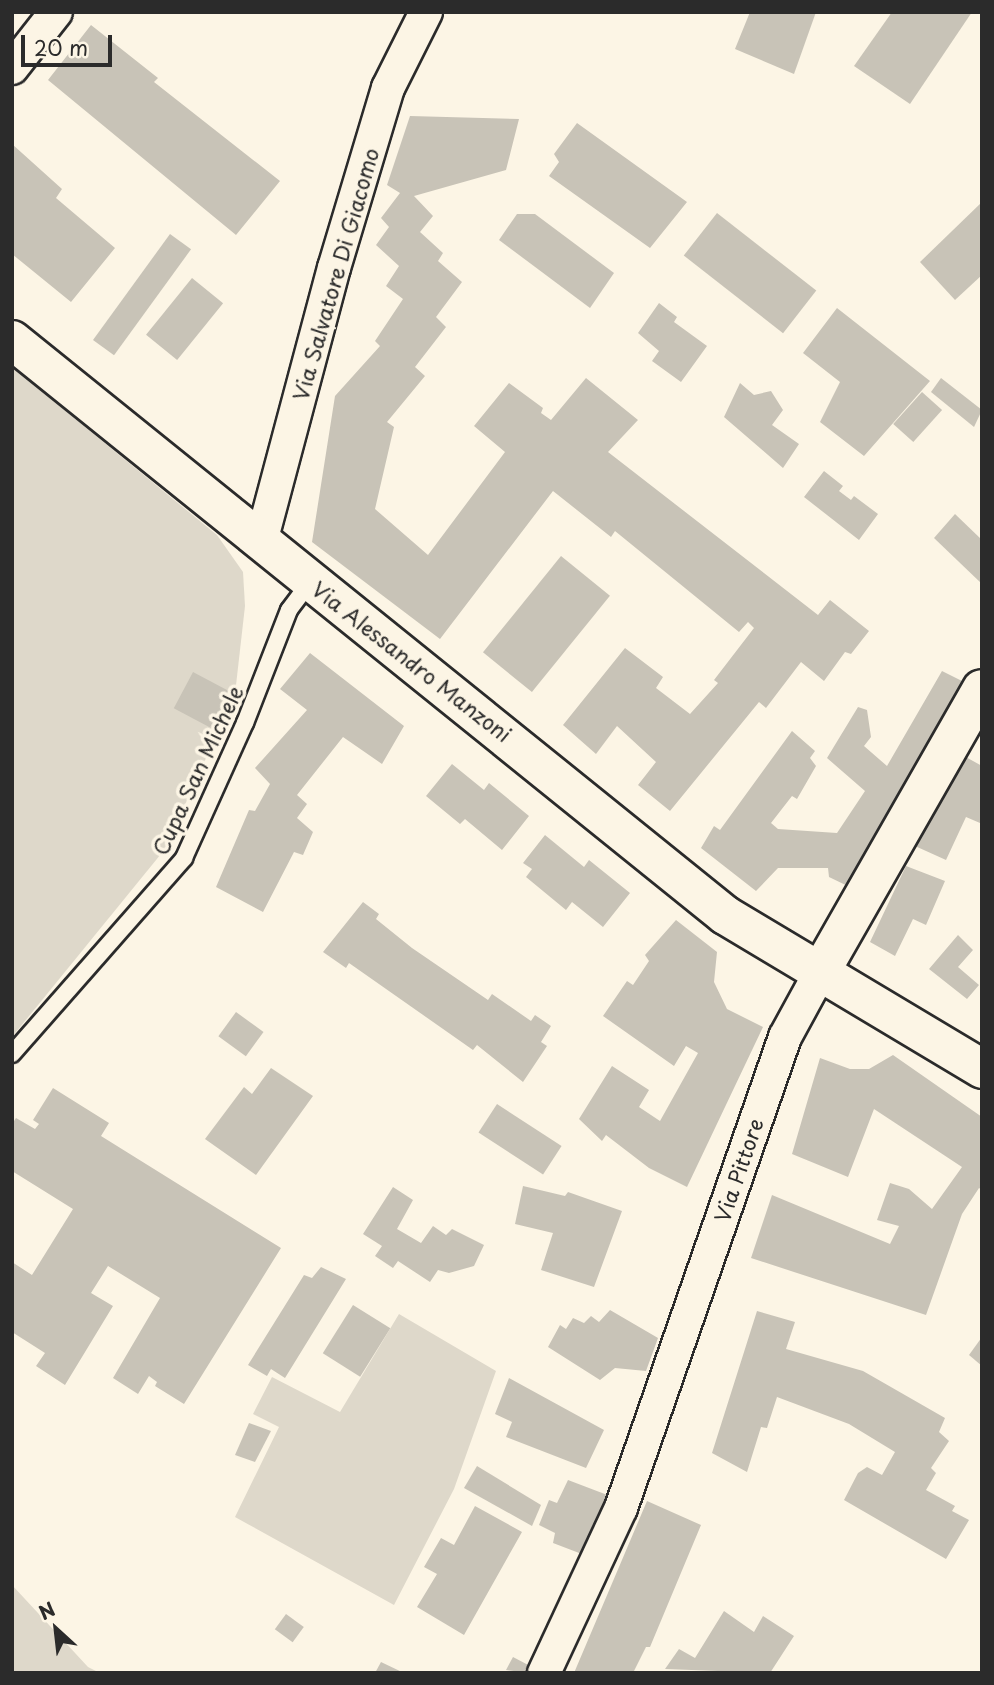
<!DOCTYPE html>
<style>
body{margin:0}
#map{position:relative;width:994px;height:1685px;overflow:hidden;background:#fcf5e5;font-family:"Playpen Sans",sans-serif}
div>[style]{position:absolute}
[style*='--x']{left:calc(var(--x)*1px);top:calc(var(--y)*1px);width:calc(var(--w)*1px);rotate:calc(var(--a)*1deg)}
.green>*{inset:0;background:#ded8ca}
.building>*{inset:0;background:#c8c3b7;transform-origin:0 0}
.roads{filter:drop-shadow(2px 0 #2b2b2b) drop-shadow(-2px 0 #2b2b2b) drop-shadow(0 2px #2b2b2b) drop-shadow(0 -2px #2b2b2b)}
.service>*{height:16px;margin:-8px;padding:0 8px;transform-origin:8px;border-radius:8px;background:#fcf5e5}
.minor>*{height:32px;margin:-16px;padding:0 16px;transform-origin:16px;border-radius:16px;background:#fcf5e5}
.tertiary>*{height:38px;margin:-19px;padding:0 19px;transform-origin:19px;border-radius:19px;background:#fcf5e5}
span{translate:-50% -50%;white-space:nowrap;text-align:center;line-height:1.15;-webkit-text-stroke:7px #fcf5e5;paint-order:stroke}
.street-label{font-size:21px;color:#2b2b2b}
.frame{position:absolute;inset:0;border:14px solid #2b2b2b;pointer-events:none}
.north{position:absolute;left:21px;top:1594px;width:70px;height:70px;-webkit-text-stroke:5px #fcf5e5;paint-order:stroke;rotate:333deg;font-size:19px;font-weight:700;line-height:28px;text-align:center;color:#2b2b2b}
.north::after{content:'';display:block;margin:auto;width:24px;height:32px;background:#2b2b2b;clip-path:polygon(50% 0,100% 100%,50% 72%,0 100%)}
.scale{position:absolute;left:21px;top:35px;width:91px;height:32px;box-sizing:border-box;border:4px solid #2b2b2b;border-top:0;padding-left:9px;font-size:21px;line-height:24px;white-space:nowrap;color:#2b2b2b;-webkit-text-stroke:5px #fcf5e5;paint-order:stroke}
</style>
<div id="map">
<div class="green">
<i style="clip-path:polygon(12px 367px,217px 535px,243px 572px,245px 606px,235px 694px,165px 849px,12px 1037px)"></i>
<i style="clip-path:polygon(399px 1314px,496px 1371px,454px 1489px,394px 1605px,235px 1517px,279px 1427px,253px 1414px,272px 1377px,340px 1412px)"></i>
<i style="clip-path:polygon(12px 1585px,88px 1667px,100px 1673px,12px 1673px)"></i>
</div>
<div class="building">
<i style="clip-path:polygon(750px 12px,816px 12px,794px 74px,735px 49px)"></i>
<i style="clip-path:polygon(892px 12px,972px 12px,910px 104px,854px 66px)"></i>
<i style="clip-path:polygon(91px 25px,158px 78px,154px 82px,280px 181px,236px 235px,48px 80px)"></i>
<i style="clip-path:polygon(410px 116px,519px 119px,506px 170px,414px 196px,433px 216px,420px 232px,443px 253px,438px 261px,462px 282px,436px 317px,446px 327px,415px 367px,425px 376px,387px 422px,394px 427px,375px 509px,428px 555px,505px 452px,474px 426px,509px 383px,543px 408px,541px 413px,551px 420px,586px 378px,638px 420px,608px 452px,818px 615px,830px 600px,869px 631px,851px 654px,845px 652px,824px 681px,801px 662px,766px 708px,759px 702px,670px 811px,638px 785px,656px 762px,617px 726px,596px 754px,563px 725px,625px 648px,663px 677px,656px 688px,690px 714px,718px 683px,714px 680px,754px 628px,748px 622px,739px 632px,615px 531px,611px 537px,553px 491px,440px 639px,312px 542px,335px 396px,380px 346px,375px 341px,403px 299px,386px 286px,399px 266px,376px 245px,389px 227px,381px 218px,400px 193px,387px 185px)"></i>
<i style="clip-path:polygon(577px 123px,687px 202px,650px 248px,549px 176px,559px 162px,554px 154px)"></i>
<i style="clip-path:polygon(12px 144px,62px 189px,56px 198px,115px 248px,71px 302px,12px 254px)"></i>
<i style="clip-path:polygon(982px 202px,982px 275px,955px 300px,920px 262px)"></i>
<i style="left:717px;top:213px;width:126px;height:54px;rotate:38deg"></i>
<i style="clip-path:polygon(517px 214px,535px 214px,614px 273px,590px 308px,499px 240px)"></i>
<i style="left:170px;top:234px;width:26px;height:131px;rotate:36deg"></i>
<i style="left:192px;top:278px;width:40px;height:73px;rotate:39deg"></i>
<i style="clip-path:polygon(659px 303px,677px 317px,674px 322px,707px 346px,681px 382px,652px 361px,659px 351px,638px 333px)"></i>
<i style="clip-path:polygon(837px 308px,930px 381px,864px 456px,820px 422px,840px 382px,803px 353px)"></i>
<i style="clip-path:polygon(941px 378px,982px 410px,974px 427px,931px 392px)"></i>
<i style="clip-path:polygon(740px 383px,754px 395px,771px 391px,783px 410px,772px 425px,799px 444px,783px 468px,724px 417px)"></i>
<i style="left:922px;top:392px;width:27px;height:43px;rotate:42deg"></i>
<i style="clip-path:polygon(824px 471px,843px 486px,839px 491px,851px 500px,854px 496px,878px 514px,859px 540px,804px 497px)"></i>
<i style="clip-path:polygon(955px 514px,982px 540px,982px 584px,934px 538px)"></i>
<i style="left:561px;top:556px;width:63px;height:124px;rotate:39deg"></i>
<i style="clip-path:polygon(310px 653px,404px 726px,382px 764px,343px 737px,297px 795px,307px 804px,297px 818px,313px 832px,303px 855px,294px 852px,263px 912px,216px 887px,249px 810px,255px 811px,270px 784px,255px 768px,307px 710px,280px 689px)"></i>
<i style="clip-path:polygon(942px 671px,968px 684px,858px 891px,829px 877px,828px 868px,778px 868px,756px 891px,701px 848px,714px 826px,720px 830px,792px 731px,815px 751px,810px 758px,816px 766px,797px 799px,792px 796px,771px 823px,778px 829px,837px 833px,865px 791px,827px 758px,858px 707px,867px 710px,871px 737px,864px 746px,887px 766px)"></i>
<i style="left:193px;top:672px;width:47px;height:41px;rotate:28deg"></i>
<i style="clip-path:polygon(964px 756px,982px 766px,982px 818px,980px 823px,966px 817px,946px 860px,915px 846px)"></i>
<i style="clip-path:polygon(452px 764px,484px 790px,489px 783px,529px 816px,502px 850px,465px 819px,460px 824px,426px 796px)"></i>
<i style="clip-path:polygon(545px 835px,584px 867px,589px 860px,630px 893px,603px 927px,572px 902px,566px 910px,526px 877px,532px 869px,523px 863px)"></i>
<i style="clip-path:polygon(906px 866px,945px 881px,926px 925px,913px 919px,895px 956px,870px 942px)"></i>
<i style="clip-path:polygon(363px 902px,379px 914px,376px 919px,412px 948px,488px 1000px,492px 994px,531px 1021px,535px 1015px,551px 1026px,541px 1042px,547px 1046px,523px 1082px,477px 1045px,473px 1050px,349px 963px,346px 968px,323px 952px)"></i>
<i style="clip-path:polygon(676px 920px,717px 952px,714px 982px,727px 1009px,763px 1027px,687px 1187px,649px 1168px,606px 1135px,602px 1141px,579px 1119px,612px 1066px,649px 1090px,639px 1107px,660px 1121px,698px 1053px,686px 1046px,674px 1066px,603px 1016px,627px 981px,633px 985px,649px 961px,645px 955px)"></i>
<i style="clip-path:polygon(958px 935px,973px 950px,958px 967px,979px 985px,967px 999px,929px 969px)"></i>
<i style="left:236px;top:1012px;width:34px;height:30px;rotate:36deg"></i>
<i style="clip-path:polygon(893px 1055px,982px 1117px,982px 1190px,979px 1188px,962px 1214px,926px 1315px,751px 1258px,772px 1195px,890px 1244px,899px 1226px,877px 1220px,890px 1183px,909px 1189px,932px 1209px,962px 1167px,874px 1109px,848px 1177px,792px 1154px,820px 1058px,850px 1069px,869px 1069px)"></i>
<i style="clip-path:polygon(271px 1068px,313px 1096px,256px 1175px,205px 1139px,244px 1087px,252px 1094px)"></i>
<i style="clip-path:polygon(53px 1088px,109px 1123px,101px 1136px,281px 1248px,184px 1404px,155px 1386px,157px 1382px,149px 1376px,138px 1394px,113px 1378px,160px 1298px,108px 1266px,91px 1293px,113px 1306px,65px 1385px,36px 1366px,45px 1353px,12px 1332px,12px 1262px,32px 1275px,73px 1209px,12px 1171px,12px 1124px,16px 1118px,35px 1129px,39px 1124px,33px 1120px)"></i>
<i style="left:497px;top:1104px;width:77px;height:34px;rotate:33deg"></i>
<i style="clip-path:polygon(523px 1186px,565px 1196px,568px 1192px,622px 1211px,594px 1287px,541px 1270px,553px 1233px,515px 1224px)"></i>
<i style="clip-path:polygon(393px 1187px,413px 1200px,397px 1229px,421px 1243px,433px 1226px,446px 1235px,452px 1229px,484px 1245px,474px 1266px,449px 1273px,438px 1270px,430px 1282px,398px 1261px,393px 1268px,375px 1256px,382px 1246px,363px 1234px)"></i>
<i style="clip-path:polygon(321px 1267px,346px 1279px,285px 1378px,271px 1369px,267px 1376px,248px 1365px,304px 1275px,312px 1278px)"></i>
<i style="left:353px;top:1305px;width:44px;height:57px;rotate:32deg"></i>
<i style="clip-path:polygon(610px 1310px,658px 1338px,646px 1371px,615px 1368px,600px 1380px,548px 1347px,560px 1325px,566px 1329px,573px 1318px,584px 1323px,591px 1316px,599px 1322px)"></i>
<i style="clip-path:polygon(757px 1311px,795px 1322px,786px 1349px,863px 1371px,945px 1418px,939px 1432px,949px 1441px,931px 1468px,936px 1473px,926px 1490px,955px 1506px,952px 1511px,969px 1520px,946px 1559px,844px 1500px,858px 1473px,867px 1467px,882px 1475px,895px 1452px,849px 1424px,777px 1397px,767px 1428px,761px 1427px,747px 1472px,712px 1453px)"></i>
<i style="clip-path:polygon(982px 1337px,982px 1366px,969px 1355px)"></i>
<i style="clip-path:polygon(509px 1378px,604px 1430px,586px 1468px,506px 1437px,512px 1422px,495px 1414px)"></i>
<i style="clip-path:polygon(249px 1423px,271px 1431px,255px 1462px,235px 1455px)"></i>
<i style="clip-path:polygon(477px 1466px,541px 1505px,532px 1526px,464px 1488px)"></i>
<i style="clip-path:polygon(568px 1480px,610px 1496px,587px 1556px,553px 1543px,555px 1533px,539px 1525px,549px 1500px,557px 1503px)"></i>
<i style="clip-path:polygon(647px 1501px,701px 1525px,650px 1647px,646px 1647px,633px 1673px,574px 1673px)"></i>
<i style="clip-path:polygon(475px 1506px,522px 1532px,464px 1635px,417px 1607px,437px 1574px,424px 1567px,441px 1538px,454px 1545px)"></i>
<i style="clip-path:polygon(724px 1611px,754px 1632px,763px 1616px,794px 1636px,770px 1673px,665px 1669px,679px 1649px,695px 1658px)"></i>
<i style="left:286px;top:1614px;width:22px;height:19px;rotate:36deg"></i>
<i style="clip-path:polygon(513px 1657px,532px 1667px,529px 1673px,506px 1670px)"></i>
<i style="clip-path:polygon(381px 1662px,404px 1673px,375px 1673px)"></i>
</div>
<div class="roads">
<div class="service">
<i style="--x:12;--y:1054;--w:261;--a:-48.7"></i>
<i style="--x:184;--y:858;--w:148;--a:-65.7"></i>
<i style="--x:245;--y:723;--w:121;--a:-68.7"></i>
<i style="--x:289;--y:610;--w:36;--a:-53"></i>
</div>
<div class="minor">
<i style="--x:12;--y:68;--w:71;--a:-51.8"></i>
<i style="--x:261;--y:542;--w:284;--a:-75.1"></i>
<i style="--x:334;--y:268;--w:188;--a:-73.3"></i>
<i style="--x:388;--y:88;--w:85;--a:-63.4"></i>
<i style="--x:544;--y:1673;--w:182;--a:-65"></i>
<i style="--x:621;--y:1508;--w:499;--a:-70.8"></i>
<i style="--x:785;--y:1037;--w:77;--a:-61.4"></i>
</div>
<div class="tertiary">
<i style="--x:12;--y:340;--w:916;--a:38.88"></i>
<i style="--x:725;--y:915;--w:300;--a:30.9"></i>
<i style="--x:822;--y:969;--w:322;--a:-60.3"></i>
</div>
</div>
<div class="street-label">
<span style="left:335px;top:274px;rotate:-74deg">Via Salvatore Di Giacomo</span>
<span style="left:412px;top:661px;rotate:38deg">Via Alessandro Manzoni</span>
<span style="left:197px;top:770px;rotate:-65deg">Cupa San Michele</span>
<span style="left:738px;top:1170px;rotate:-71deg">Via Pittore</span>
</div>
<div class="frame"></div>
<div class="north">N</div>
<div class="scale">20 m</div>
</div>
